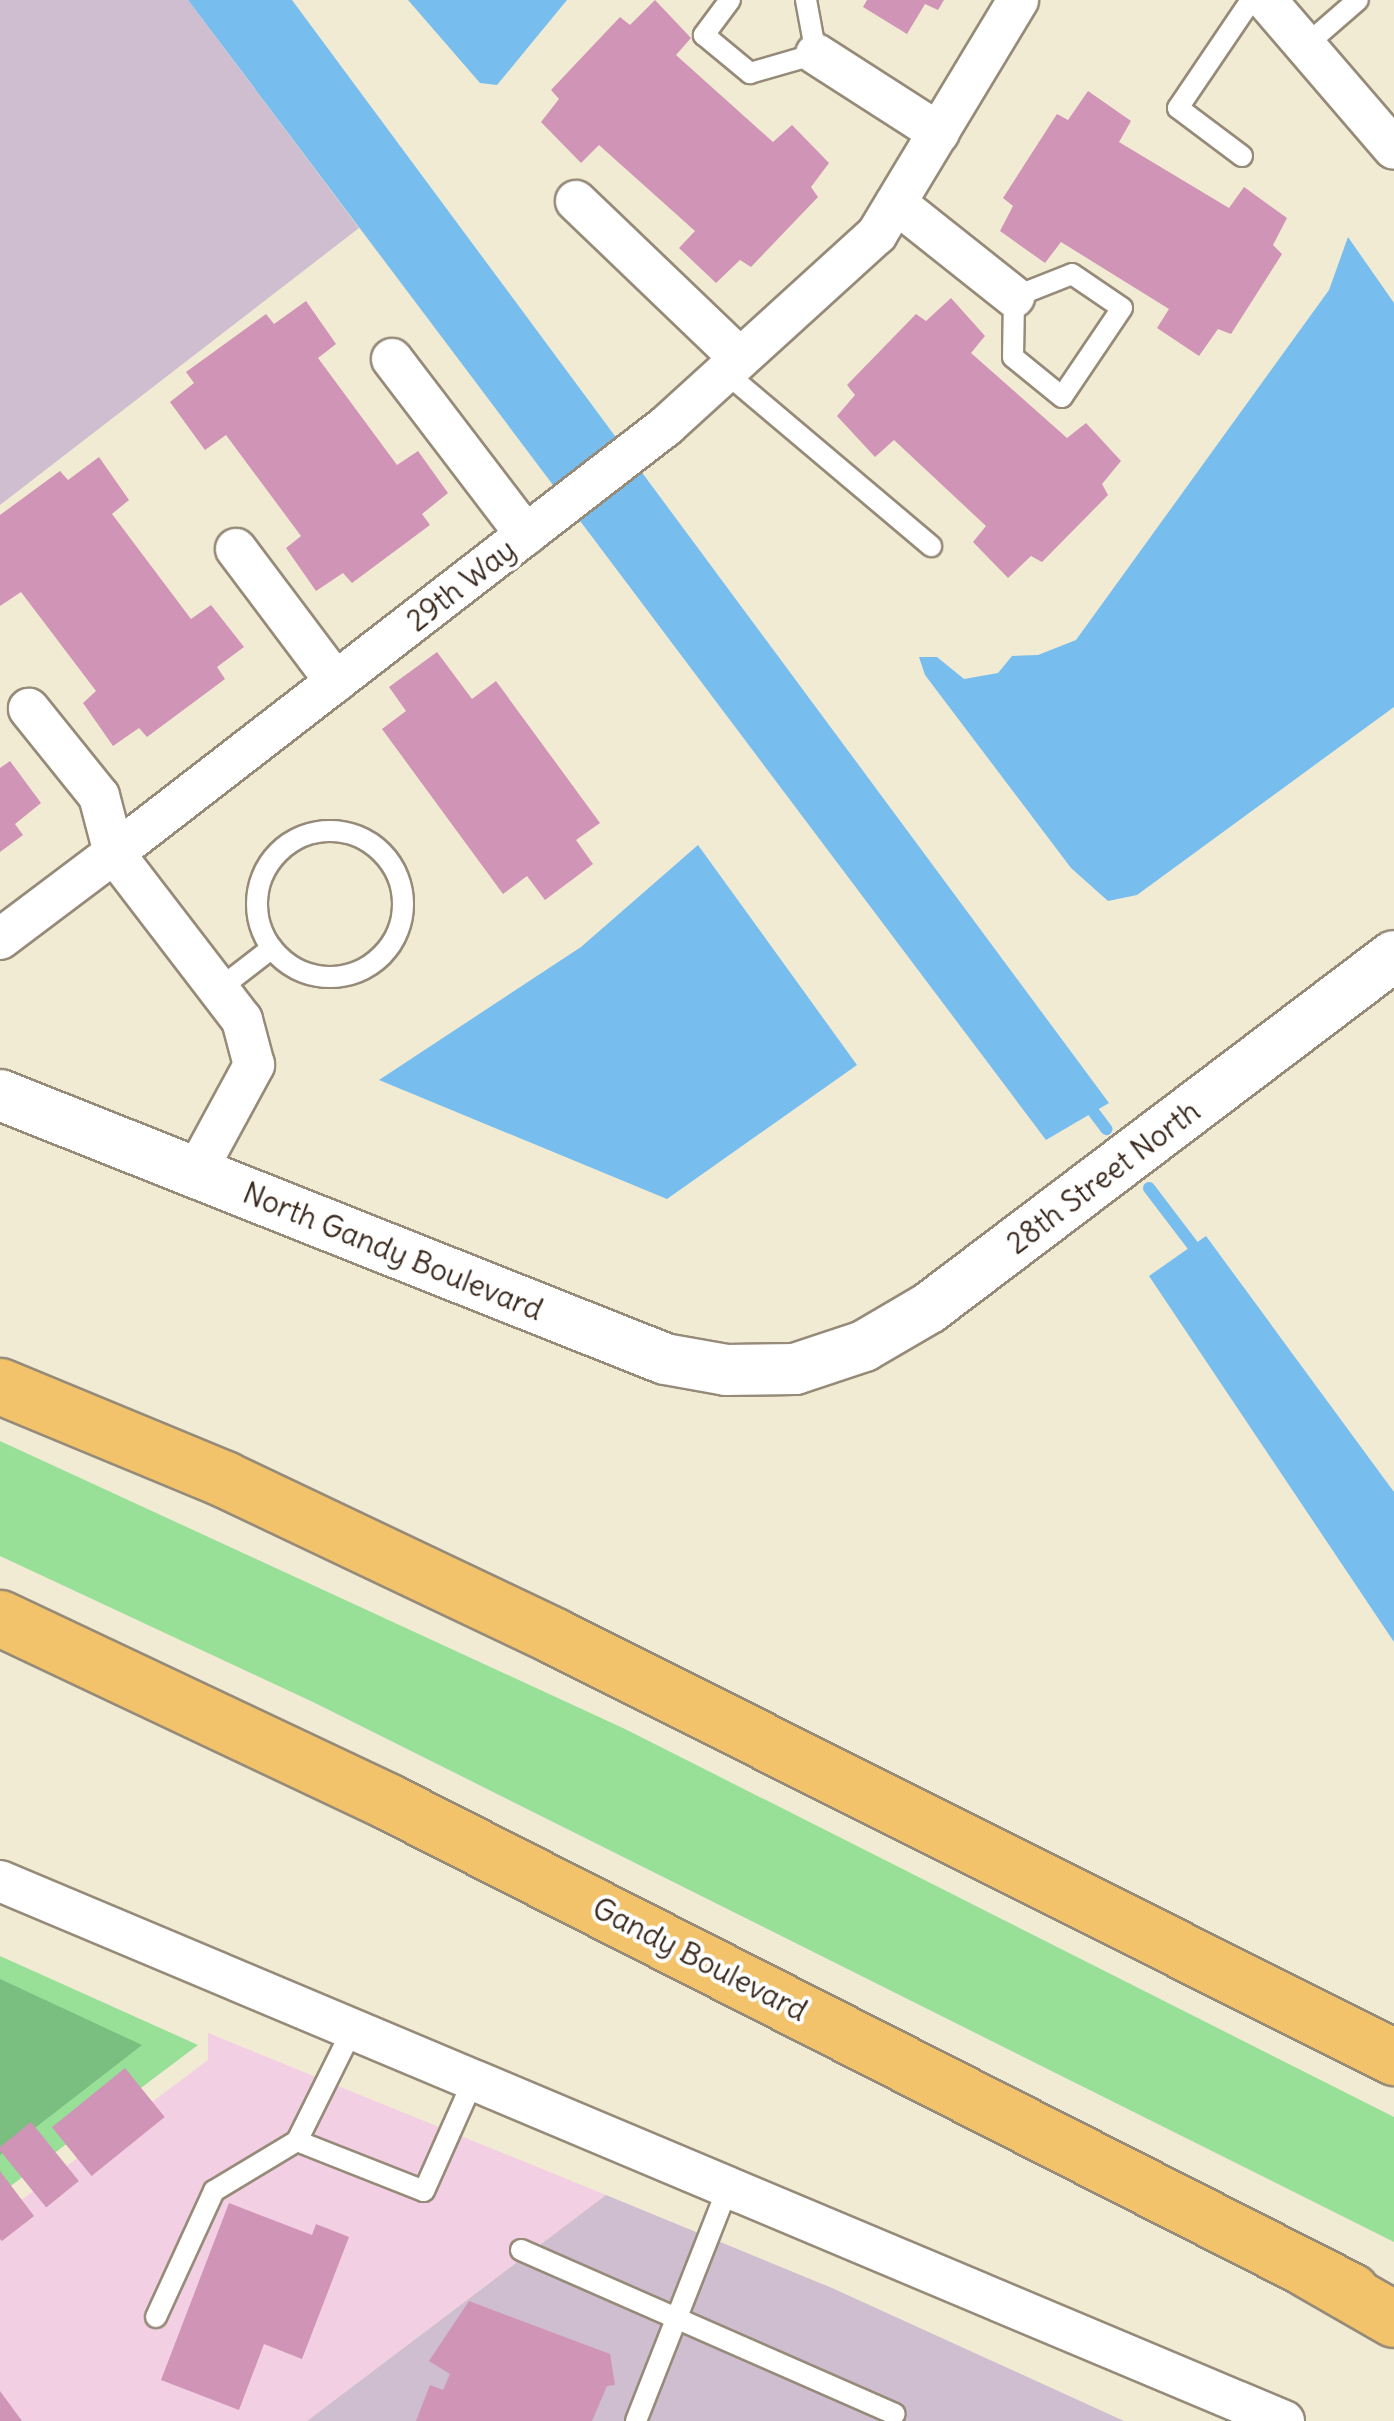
<!DOCTYPE html>
<style>
body{margin:0}
#map{position:relative;width:1394px;height:2421px;overflow:hidden;background:#f2ebd4;font-family:Delius,sans-serif}
div>[style]{position:absolute}
[style*='--x']{left:calc(var(--x)*1px);top:calc(var(--y)*1px);width:calc(var(--w)*1px);rotate:calc(var(--a)*1deg)}
.built>*{inset:0;background:#f2cfe2}
.industrial>*{inset:0;background:#cfbdd0}
.green>*{inset:0;background:#98df98}
.forest>*{inset:0;background:#7abe80}
.water>*{inset:0;background:#77beee}
.stream>*{height:12px;margin:-6px;padding:0 6px;transform-origin:6px;border-radius:6px;background:#77beee}
.building>*{inset:0;background:#cf94b6;transform-origin:0 0}
.roads{filter:drop-shadow(2px 0 #968a79) drop-shadow(-2px 0 #968a79) drop-shadow(0 2px #968a79) drop-shadow(0 -2px #968a79)}
.service>*{height:20px;margin:-10px;padding:0 10px;transform-origin:10px;border-radius:10px;background:#fff}
.service>.ring{margin:-10px;padding:0;box-sizing:content-box;background:none;border:20px solid #fff;border-radius:50%}
.minor>*{height:40px;margin:-20px;padding:0 20px;transform-origin:20px;border-radius:20px;background:#fff}
.tertiary>*{height:50px;margin:-25px;padding:0 25px;transform-origin:25px;border-radius:25px;background:#fff}
.trunk>*{height:55px;margin:-27.5px;padding:0 27.5px;transform-origin:27.5px;border-radius:27.5px;background:#f2c36a}
.motorway>*{height:55px;margin:-27.5px;padding:0 27.5px;transform-origin:27.5px;border-radius:27.5px;background:#f2c36a}
span{translate:-50% -50%;white-space:nowrap;text-align:center;line-height:1.15;-webkit-text-stroke:8px #fff;paint-order:stroke}
.street-label{font-size:30px;color:#3b2a1e}
</style>
<div id="map">
<div class="built">
<i style="clip-path:polygon(208px 2033px,606px 2195px,307px 2421px,0 2421px,0 2216px,208px 2060px)"></i>
</div>
<div class="industrial">
<i style="clip-path:polygon(0 0,188px 0,359px 228px,0 505px)"></i>
<i style="clip-path:polygon(606px 2195px,832px 2288px,1124px 2421px,307px 2421px)"></i>
</div>
<div class="green">
<i style="clip-path:polygon(0 1441px,625px 1729px,1394px 2117px,1394px 2242px,315px 1703px,0 1556px)"></i>
<i style="clip-path:polygon(0 1956px,198px 2045px,0 2194px)"></i>
</div>
<div class="forest">
<i style="clip-path:polygon(0 1979px,142px 2045px,0 2155px)"></i>
</div>
<div class="water">
<i style="clip-path:polygon(188px 0,292px 0,1109px 1103px,1046px 1140px)"></i>
<i style="clip-path:polygon(408px 0,567px 0,497px 85px,480px 83px)"></i>
<i style="clip-path:polygon(1348px 237px,1394px 303px,1394px 707px,1137px 895px,1108px 901px,1071px 868px,925px 675px,919px 657px,937px 657px,964px 679px,998px 673px,1012px 656px,1038px 655px,1076px 640px,1329px 290px)"></i>
<i style="clip-path:polygon(698px 845px,857px 1065px,667px 1199px,379px 1080px,581px 947px)"></i>
<i style="clip-path:polygon(1206px 1236px,1394px 1492px,1394px 1642px,1149px 1276px)"></i>
</div>
<div class="stream">
<i style="--x:1086;--y:1102;--w:34;--a:53"></i>
<i style="--x:1149;--y:1188;--w:84;--a:52.7"></i>
</div>
<div class="building">
<i style="clip-path:polygon(655px 0,691px 38px,676px 55px,773px 142px,792px 125px,829px 163px,811px 187px,818px 197px,751px 267px,740px 260px,716px 283px,679px 248px,695px 231px,599px 145px,581px 163px,541px 122px,559px 99px,551px 90px,620px 17px,630px 25px)"></i>
<i style="clip-path:polygon(867px 0,944px 0,938px 10px,925px 4px,907px 34px,863px 7px)"></i>
<i style="clip-path:polygon(1088px 91px,1131px 121px,1119px 142px,1229px 208px,1244px 187px,1287px 218px,1273px 245px,1282px 254px,1231px 334px,1218px 329px,1199px 356px,1157px 328px,1169px 309px,1061px 242px,1045px 263px,1000px 231px,1013px 206px,1003px 198px,1057px 114px,1068px 120px)"></i>
<i style="clip-path:polygon(951px 298px,985px 336px,971px 353px,1067px 438px,1086px 423px,1121px 461px,1102px 484px,1108px 495px,1042px 562px,1031px 556px,1008px 578px,973px 542px,986px 526px,894px 440px,875px 457px,837px 416px,855px 395px,847px 385px,916px 314px,926px 321px)"></i>
<i style="clip-path:polygon(306px 301px,336px 344px,318px 358px,397px 465px,418px 451px,448px 493px,422px 514px,430px 525px,352px 583px,343px 573px,316px 591px,286px 548px,301px 536px,226px 435px,205px 450px,170px 402px,194px 383px,186px 372px,266px 314px,274px 324px)"></i>
<i style="clip-path:polygon(99px 457px,129px 500px,112px 514px,191px 619px,211px 605px,244px 647px,217px 667px,225px 679px,147px 737px,139px 728px,113px 746px,83px 703px,96px 691px,21px 592px,0 606px,0 515px,60px 471px,68px 480px)"></i>
<i style="clip-path:polygon(437px 652px,472px 699px,496px 681px,600px 823px,576px 840px,593px 864px,545px 900px,527px 876px,503px 894px,382px 729px,406px 711px,389px 687px)"></i>
<i style="clip-path:polygon(10px 761px,41px 803px,15px 824px,23px 835px,0 852px,0 768px)"></i>
<i style="left:125px;top:2068px;width:63px;height:94px;rotate:51deg"></i>
<i style="left:31px;top:2122px;width:76px;height:42px;rotate:51deg"></i>
<i style="clip-path:polygon(0 2171px,34px 2216px,2px 2241px,0 2239px)"></i>
<i style="clip-path:polygon(229px 2203px,312px 2235px,316px 2224px,349px 2237px,302px 2359px,264px 2344px,239px 2410px,161px 2380px)"></i>
<i style="clip-path:polygon(469px 2301px,610px 2354px,615px 2385px,607px 2386px,592px 2421px,416px 2421px,430px 2385px,443px 2390px,450px 2374px,429px 2361px)"></i>
<i style="clip-path:polygon(0 2391px,22px 2421px,0 2421px)"></i>
</div>
<div class="roads">
<div class="service">
<i style="--x:730;--y:0;--w:44;--a:126.6"></i>
<i style="--x:704;--y:35;--w:60;--a:39.6"></i>
<i style="--x:750;--y:73;--w:69;--a:-16.1"></i>
<i style="--x:816;--y:54;--w:55;--a:-100.5"></i>
<i style="--x:1305;--y:46;--w:70;--a:-41"></i>
<i style="--x:1242;--y:156;--w:80;--a:-143.1"></i>
<i style="--x:1178;--y:108;--w:130;--a:-55.9"></i>
<i style="--x:1072;--y:274;--w:60;--a:34.2"></i>
<i style="--x:1122;--y:308;--w:107;--a:124"></i>
<i style="--x:1062;--y:397;--w:63;--a:-140.8"></i>
<i style="--x:1013;--y:357;--w:60;--a:-89"></i>
<i style="--x:1014;--y:297;--w:62;--a:-21.6"></i>
<i style="--x:725;--y:372;--w:270;--a:40.2"></i>
<i class="ring" style="left:257px;top:831px;width:126px;height:126px"></i>
<i style="--x:219;--y:989;--w:67;--a:-37.7"></i>
<i style="--x:297;--y:2141;--w:136;--a:21.5"></i>
<i style="--x:424;--y:2191;--w:120;--a:-66"></i>
<i style="--x:521;--y:2250;--w:408;--a:23.7"></i>
<i style="--x:156;--y:2317;--w:139;--a:-65.3"></i>
<i style="--x:214;--y:2191;--w:97;--a:-31.1"></i>
<i style="--x:297;--y:2141;--w:124;--a:-63.6"></i>
<i style="--x:636;--y:2421;--w:251;--a:-68.5"></i>
</div>
<div class="minor">
<i style="--x:1266;--y:0;--w:196;--a:49.3"></i>
<i style="--x:816;--y:54;--w:146;--a:32.7"></i>
<i style="--x:576;--y:201;--w:227;--a:43.8"></i>
<i style="--x:896;--y:203;--w:151;--a:38.5"></i>
<i style="--x:392;--y:359;--w:221;--a:52.7"></i>
<i style="--x:236;--y:549;--w:166;--a:53.1"></i>
<i style="--x:0;--y:939;--w:143;--a:-37"></i>
<i style="--x:114;--y:853;--w:59;--a:-104.7"></i>
<i style="--x:99;--y:796;--w:112;--a:-128.8"></i>
<i style="--x:196;--y:1172;--w:122;--a:-61.5"></i>
<i style="--x:254;--y:1065;--w:47;--a:-104.9"></i>
<i style="--x:242;--y:1020;--w:210;--a:-127.5"></i>
<i style="--x:114;--y:853;--w:698;--a:-37.72"></i>
<i style="--x:666;--y:426;--w:285;--a:-42.3"></i>
<i style="--x:877;--y:234;--w:273;--a:-58.9"></i>
<i style="--x:0;--y:1881;--w:1393;--a:22.81"></i>
</div>
<div class="tertiary">
<i style="--x:0;--y:1095;--w:715;--a:21.65"></i>
<i style="--x:665;--y:1359;--w:62;--a:10.2"></i>
<i style="--x:726;--y:1370;--w:69;--a:-0.8"></i>
<i style="--x:795;--y:1369;--w:73;--a:-18.4"></i>
<i style="--x:864;--y:1346;--w:75;--a:-30.3"></i>
<i style="--x:929;--y:1308;--w:583;--a:-37.13"></i>
</div>
<div class="trunk">
<i style="--x:0;--y:1386;--w:243;--a:22.5"></i>
<i style="--x:224;--y:1479;--w:365;--a:25.4"></i>
<i style="--x:554;--y:1636;--w:940;--a:26.62"></i>
<i style="--x:0;--y:1618;--w:428;--a:25.3"></i>
<i style="--x:387;--y:1801;--w:1081;--a:26.94"></i>
</div>
<div class="motorway">
<i style="--x:1307;--y:2269;--w:100;--a:29.9"></i>
</div>
</div>
<div class="street-label">
<span style="left:461px;top:585px;rotate:-38deg">29th Way</span>
<span style="left:1103px;top:1177px;rotate:-37deg">28th Street North</span>
<span style="left:393px;top:1251px;rotate:22deg">North Gandy Boulevard</span>
<span style="left:700px;top:1959px;rotate:27deg">Gandy Boulevard</span>
</div>
</div>
